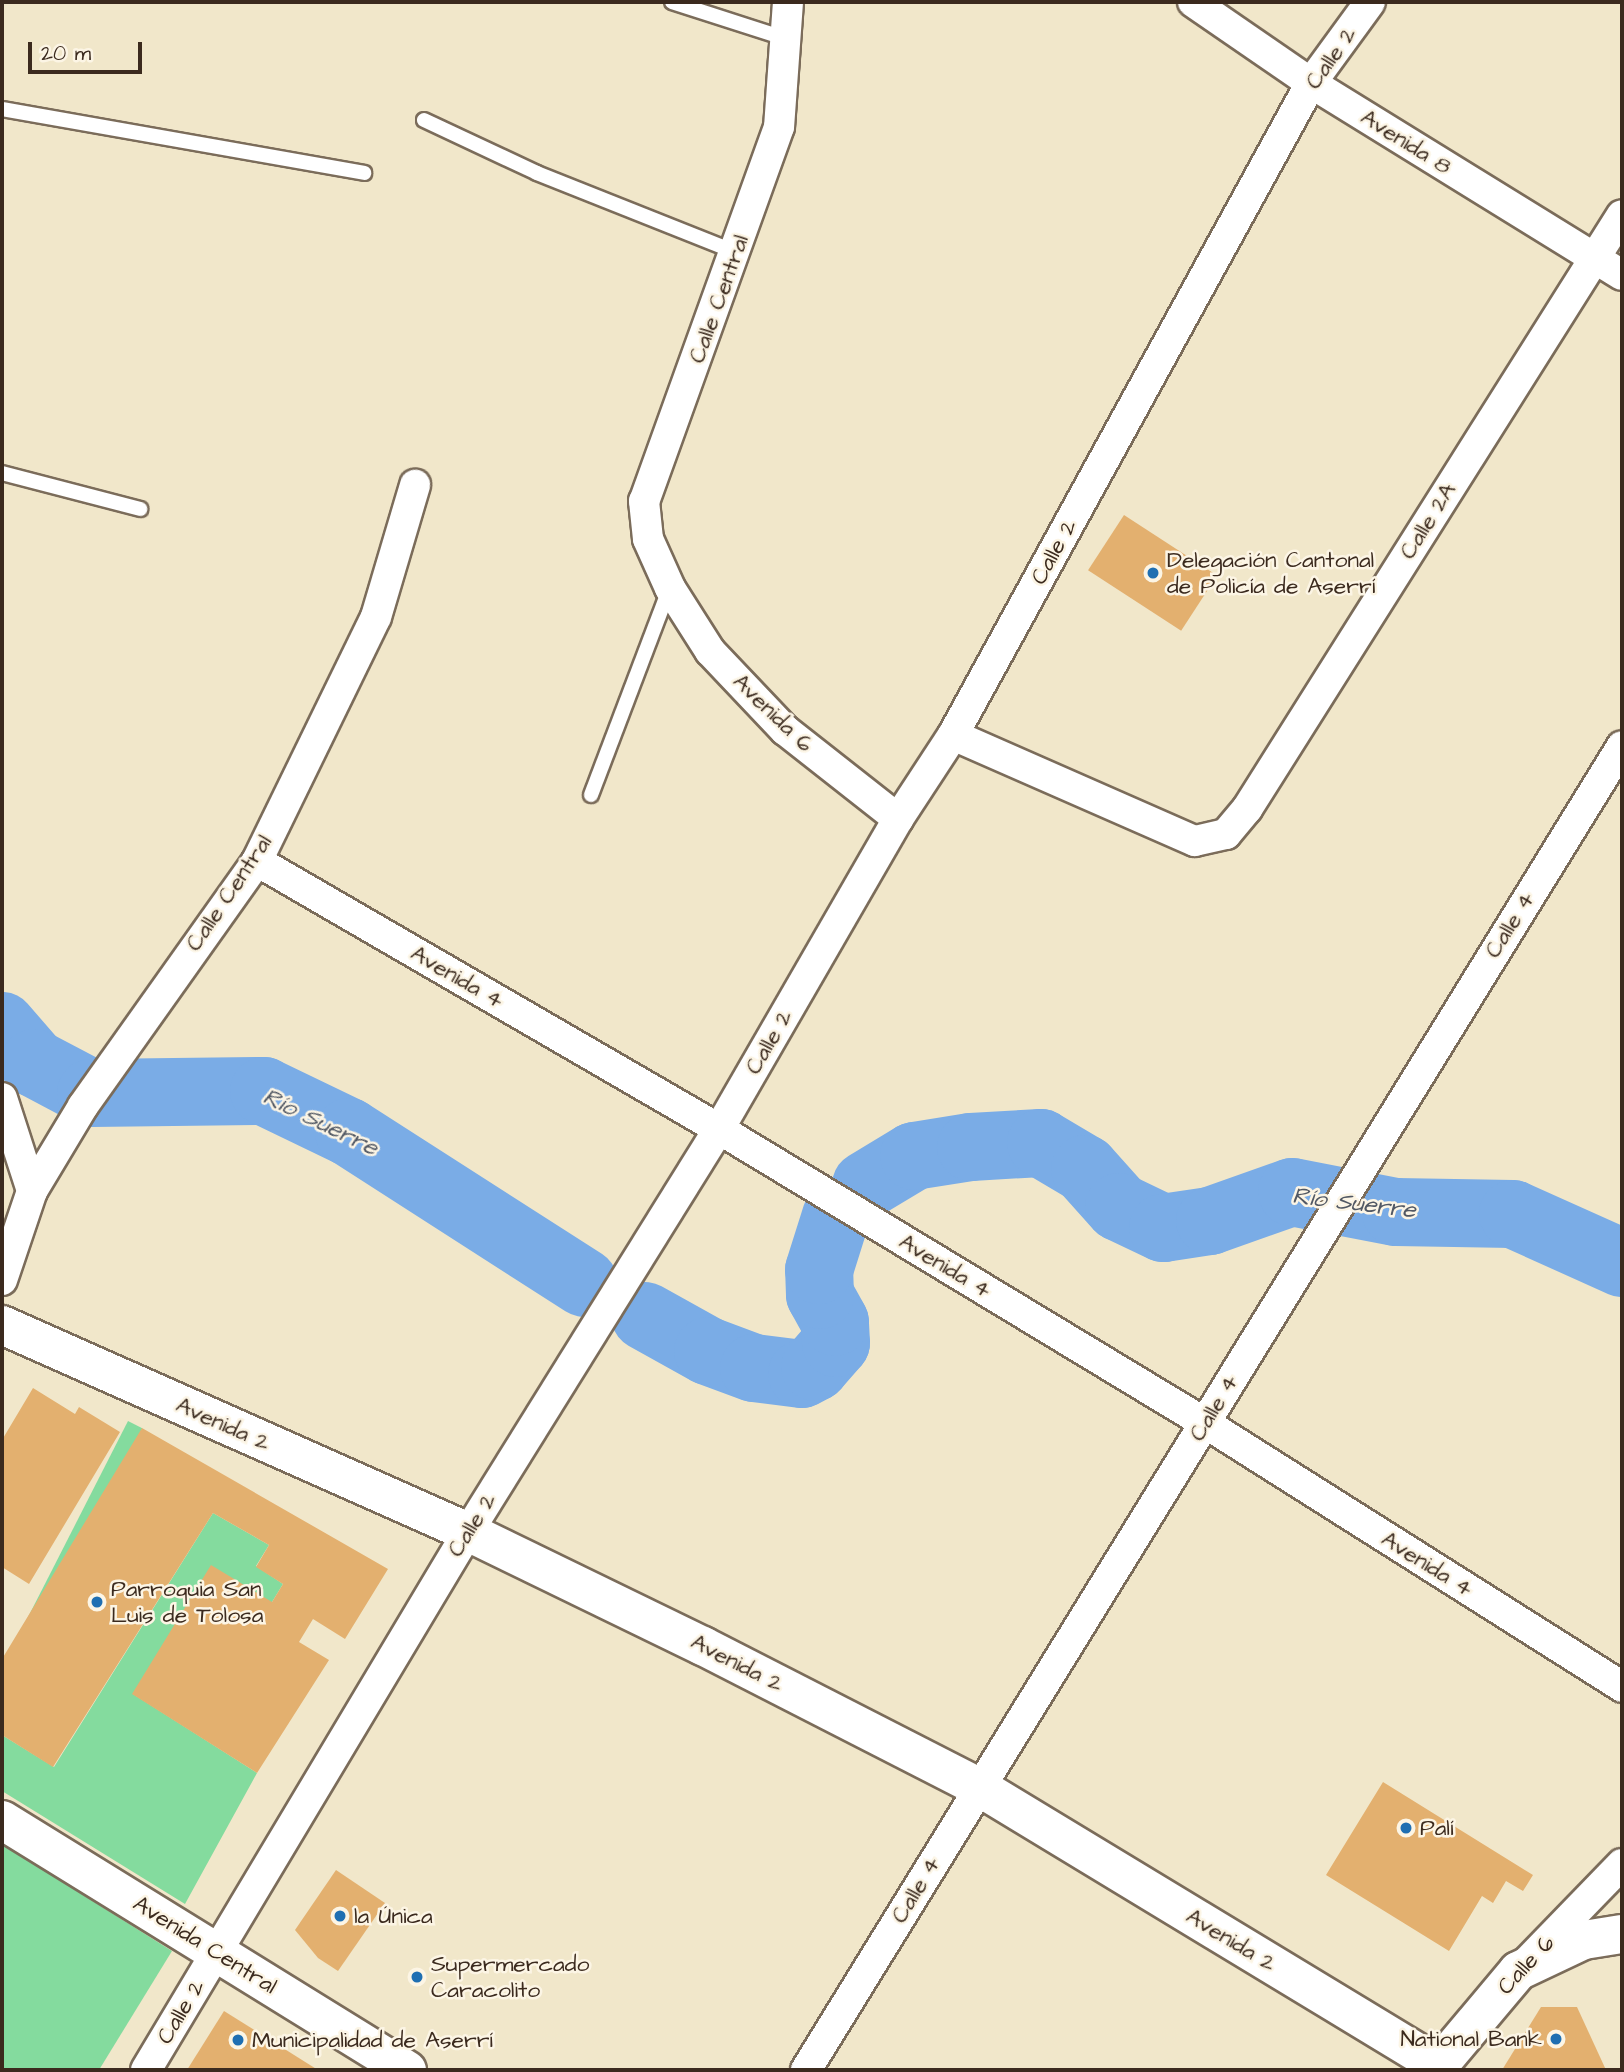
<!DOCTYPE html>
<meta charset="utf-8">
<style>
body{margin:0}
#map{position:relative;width:1624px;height:2072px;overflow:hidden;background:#f1e7ca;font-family:"Architects Daughter",sans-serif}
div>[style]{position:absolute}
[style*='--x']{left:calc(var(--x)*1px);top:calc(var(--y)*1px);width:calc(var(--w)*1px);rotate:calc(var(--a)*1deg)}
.green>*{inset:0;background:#84db9e;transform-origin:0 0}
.river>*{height:68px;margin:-34px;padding:0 34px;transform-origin:34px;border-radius:34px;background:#7aace6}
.building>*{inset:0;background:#e3b06f;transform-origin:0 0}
.roads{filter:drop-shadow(2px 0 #7b6c5a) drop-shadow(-2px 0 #7b6c5a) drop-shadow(0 2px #7b6c5a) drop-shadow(0 -2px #7b6c5a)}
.service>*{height:14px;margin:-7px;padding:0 7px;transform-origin:7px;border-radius:7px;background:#fff}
.minor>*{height:30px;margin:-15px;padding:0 15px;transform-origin:15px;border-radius:15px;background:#fff}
.secondary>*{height:38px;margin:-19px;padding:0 19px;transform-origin:19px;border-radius:19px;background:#fff}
.dots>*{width:19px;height:19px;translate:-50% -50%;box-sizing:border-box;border:4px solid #fcf5e5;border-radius:50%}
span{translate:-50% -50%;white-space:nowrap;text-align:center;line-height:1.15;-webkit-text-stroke:5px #fcf5e5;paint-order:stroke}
.street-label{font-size:23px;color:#3b2a1e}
.poi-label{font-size:23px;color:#3b2a1e}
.left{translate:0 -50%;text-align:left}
.right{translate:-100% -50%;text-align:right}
.water-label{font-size:24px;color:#515864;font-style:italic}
.frame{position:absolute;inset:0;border:4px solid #3b2a1e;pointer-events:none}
.scale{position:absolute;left:28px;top:42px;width:114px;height:32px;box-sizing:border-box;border:4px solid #3b2a1e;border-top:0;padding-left:9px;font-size:21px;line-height:24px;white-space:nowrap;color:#3b2a1e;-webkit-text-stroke:5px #fcf5e5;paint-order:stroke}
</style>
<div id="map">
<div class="green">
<i style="left:128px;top:1421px;width:16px;height:242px;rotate:27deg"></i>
<i style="clip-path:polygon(213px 1513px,269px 1545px,256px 1566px,283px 1584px,272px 1602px,133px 1694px,257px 1773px,185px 1904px,2px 1791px,2px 1735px,54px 1767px)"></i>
<i style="clip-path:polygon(2px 1844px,172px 1951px,99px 2070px,2px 2070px)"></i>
</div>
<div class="river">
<i style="--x:2;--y:1026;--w:49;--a:49.1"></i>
<i style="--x:34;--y:1063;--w:64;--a:27.8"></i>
<i style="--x:91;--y:1093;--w:173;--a:-0.7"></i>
<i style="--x:264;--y:1091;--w:94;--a:25.8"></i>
<i style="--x:349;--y:1132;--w:279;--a:32.7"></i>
<i style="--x:866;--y:1185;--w:56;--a:-31.1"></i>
<i style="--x:914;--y:1156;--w:58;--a:-9"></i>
<i style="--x:971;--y:1147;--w:70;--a:-3.3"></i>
<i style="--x:1041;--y:1143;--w:51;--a:30.6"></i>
<i style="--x:1085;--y:1169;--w:51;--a:48.2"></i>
<i style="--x:1119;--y:1207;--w:49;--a:25.5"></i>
<i style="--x:1163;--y:1228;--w:48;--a:-8.5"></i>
<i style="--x:1210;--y:1221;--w:87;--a:-19.5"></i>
<i style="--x:1292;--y:1192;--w:106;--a:10.9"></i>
<i style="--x:1396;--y:1212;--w:117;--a:1"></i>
<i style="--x:1513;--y:1214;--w:120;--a:24.2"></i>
<i style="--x:645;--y:1316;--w:72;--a:29.1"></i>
<i style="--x:708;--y:1351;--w:49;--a:20.3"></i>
<i style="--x:754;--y:1368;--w:48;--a:7.1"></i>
<i style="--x:802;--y:1374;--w:15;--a:-28"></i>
<i style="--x:815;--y:1367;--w:32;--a:-49"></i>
<i style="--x:836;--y:1343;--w:21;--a:-93"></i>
<i style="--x:835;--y:1322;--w:31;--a:-119"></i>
<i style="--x:820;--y:1295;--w:25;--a:-92"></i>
<i style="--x:819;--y:1270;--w:57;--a:-72.5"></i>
</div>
<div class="building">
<i style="left:1124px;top:515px;width:111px;height:66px;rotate:33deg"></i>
<i style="clip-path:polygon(33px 1388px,75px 1414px,79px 1407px,120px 1432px,29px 1584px,2px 1567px,2px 1440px)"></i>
<i style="clip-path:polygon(142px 1428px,388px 1569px,345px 1639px,313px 1619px,299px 1642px,329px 1660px,257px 1773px,132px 1694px,211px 1565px,272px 1602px,283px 1584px,256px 1567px,269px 1545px,213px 1513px,53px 1767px,2px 1735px,2px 1659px)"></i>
<i style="clip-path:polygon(1383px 1782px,1533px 1875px,1523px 1891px,1506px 1881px,1493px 1903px,1482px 1896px,1449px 1951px,1326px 1875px)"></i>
<i style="clip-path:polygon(336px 1870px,385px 1903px,338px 1971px,318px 1958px,295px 1930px)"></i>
<i style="clip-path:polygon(1541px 2007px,1577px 2007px,1606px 2070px,1502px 2070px)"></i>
<i style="clip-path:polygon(224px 2011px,318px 2070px,187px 2070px)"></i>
</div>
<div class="roads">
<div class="service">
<i style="--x:672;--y:2;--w:118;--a:17.8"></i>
<i style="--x:2;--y:109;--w:368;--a:10"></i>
<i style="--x:424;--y:120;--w:125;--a:25.1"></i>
<i style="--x:537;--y:173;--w:214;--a:21.7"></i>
<i style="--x:2;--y:473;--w:143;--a:14.6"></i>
<i style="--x:591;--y:795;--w:219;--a:-69.2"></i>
</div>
<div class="minor">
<i style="--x:788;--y:2;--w:125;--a:94.1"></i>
<i style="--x:779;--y:127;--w:398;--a:109.8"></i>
<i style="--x:644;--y:501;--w:38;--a:84"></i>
<i style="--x:648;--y:539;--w:54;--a:65.8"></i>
<i style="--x:670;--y:588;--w:75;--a:57.6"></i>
<i style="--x:710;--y:651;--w:109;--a:46.5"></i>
<i style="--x:785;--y:730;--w:144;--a:38.2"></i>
<i style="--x:1193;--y:2;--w:143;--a:34.5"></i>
<i style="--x:1311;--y:83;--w:365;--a:31.7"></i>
<i style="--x:953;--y:735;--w:264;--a:23.7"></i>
<i style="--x:1195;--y:841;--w:32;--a:-13"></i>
<i style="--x:1226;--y:834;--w:33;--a:-50"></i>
<i style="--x:1247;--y:809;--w:702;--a:-57.74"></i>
<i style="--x:257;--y:861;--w:534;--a:30.12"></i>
<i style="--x:719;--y:1129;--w:568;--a:31.17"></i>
<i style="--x:1205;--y:1423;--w:494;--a:32.3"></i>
<i style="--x:2;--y:1098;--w:98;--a:72.1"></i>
<i style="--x:2;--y:1280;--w:94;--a:-71.4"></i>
<i style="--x:32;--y:1191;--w:99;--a:-59"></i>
<i style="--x:83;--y:1106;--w:301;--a:-54.6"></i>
<i style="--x:257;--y:861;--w:271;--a:-64"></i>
<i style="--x:376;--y:617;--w:138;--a:-73.5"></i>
<i style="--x:1528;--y:1961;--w:135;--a:-45.9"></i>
<i style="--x:146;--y:2070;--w:627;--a:-59.1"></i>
<i style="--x:468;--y:1532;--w:475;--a:-58.1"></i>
<i style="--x:719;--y:1129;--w:358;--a:-60"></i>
<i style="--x:898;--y:819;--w:100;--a:-56.8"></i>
<i style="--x:953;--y:735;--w:744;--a:-61.23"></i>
<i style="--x:1311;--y:83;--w:100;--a:-53.9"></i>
<i style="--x:806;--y:2070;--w:1555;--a:-58.35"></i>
</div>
<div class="secondary">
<i style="--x:2;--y:1325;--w:510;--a:23.95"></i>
<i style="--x:468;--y:1532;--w:261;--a:25.9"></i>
<i style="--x:703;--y:1646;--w:310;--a:27.1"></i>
<i style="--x:979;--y:1787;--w:537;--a:31.2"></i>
<i style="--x:2;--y:1820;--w:476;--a:31.7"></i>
<i style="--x:1435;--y:2070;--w:129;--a:-50"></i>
<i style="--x:1518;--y:1971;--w:73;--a:-25.2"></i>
<i style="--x:1584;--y:1940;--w:38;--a:-9"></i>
</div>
</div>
<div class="dots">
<i style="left:1153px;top:573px;background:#1f6fb2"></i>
<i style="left:97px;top:1602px;background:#1f6fb2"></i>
<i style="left:1406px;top:1828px;background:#1f6fb2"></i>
<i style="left:340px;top:1916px;background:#1f6fb2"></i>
<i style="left:417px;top:1977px;background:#1f6fb2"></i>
<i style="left:1556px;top:2039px;background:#1f6fb2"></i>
<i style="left:238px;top:2040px;background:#1f6fb2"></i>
</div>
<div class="street-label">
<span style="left:1331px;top:58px;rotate:-55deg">Calle 2</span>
<span style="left:1406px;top:142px;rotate:32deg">Avenida 8</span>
<span style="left:719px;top:299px;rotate:-70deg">Calle Central</span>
<span style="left:1428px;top:521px;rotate:-58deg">Calle 2A</span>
<span style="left:1054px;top:552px;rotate:-61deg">Calle 2</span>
<span style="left:773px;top:713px;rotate:44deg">Avenida 6</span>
<span style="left:229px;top:893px;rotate:-56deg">Calle Central</span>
<span style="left:1510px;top:925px;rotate:-58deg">Calle 4</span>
<span style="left:457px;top:977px;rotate:30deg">Avenida 4</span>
<span style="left:769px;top:1042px;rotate:-60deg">Calle 2</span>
<span style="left:945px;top:1266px;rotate:31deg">Avenida 4</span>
<span style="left:1214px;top:1408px;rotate:-59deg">Calle 4</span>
<span style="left:223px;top:1424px;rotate:24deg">Avenida 2</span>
<span style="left:472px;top:1525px;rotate:-58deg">Calle 2</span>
<span style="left:1427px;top:1564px;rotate:32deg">Avenida 4</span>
<span style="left:737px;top:1663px;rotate:27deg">Avenida 2</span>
<span style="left:916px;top:1890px;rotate:-59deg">Calle 4</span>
<span style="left:1231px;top:1940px;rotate:31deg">Avenida 2</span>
<span style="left:205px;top:1945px;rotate:32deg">Avenida Central</span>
<span style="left:1526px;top:1965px;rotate:-47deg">Calle 6</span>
<span style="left:181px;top:2012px;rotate:-59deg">Calle 2</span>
</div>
<div class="poi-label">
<span class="left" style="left:1167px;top:573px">Delegación Cantonal<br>de Policía de Aserrí</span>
<span class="left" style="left:111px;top:1602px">Parroquia San<br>Luis de Tolosa</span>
<span class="left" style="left:1420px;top:1828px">Palí</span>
<span class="left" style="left:354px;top:1916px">la Única</span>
<span class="left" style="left:431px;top:1977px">Supermercado<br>Caracolito</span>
<span class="right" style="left:1542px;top:2039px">National Bank</span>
<span class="left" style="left:252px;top:2040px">Municipalidad de Aserrí</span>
</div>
<div class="water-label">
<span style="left:320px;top:1123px;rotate:26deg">Río Suerre</span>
<span style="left:1354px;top:1204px;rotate:7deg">Río Suerre</span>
</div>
<div class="frame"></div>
<div class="scale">20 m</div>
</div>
